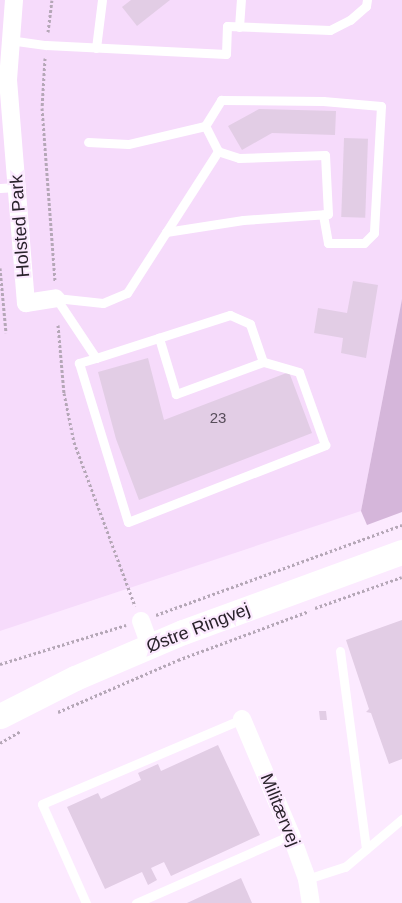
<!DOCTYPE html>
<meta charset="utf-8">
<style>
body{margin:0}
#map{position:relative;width:402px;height:903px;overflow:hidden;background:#fceaff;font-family:Arial,sans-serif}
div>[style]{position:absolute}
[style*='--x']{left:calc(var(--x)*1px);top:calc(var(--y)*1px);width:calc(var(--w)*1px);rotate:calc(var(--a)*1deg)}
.built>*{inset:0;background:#f6dbfb}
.green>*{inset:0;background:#d5b6da}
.building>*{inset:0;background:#e2cde5;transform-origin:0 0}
.path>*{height:3px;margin-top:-1.5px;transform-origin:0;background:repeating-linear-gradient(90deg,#b5a7b7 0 2.5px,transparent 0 5px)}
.lane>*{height:9px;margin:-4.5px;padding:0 4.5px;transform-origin:4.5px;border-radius:4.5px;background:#fff}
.street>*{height:18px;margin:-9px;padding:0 9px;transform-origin:9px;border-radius:9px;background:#fff}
.secondary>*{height:25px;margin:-12.5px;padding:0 12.5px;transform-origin:12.5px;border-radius:12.5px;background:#fff}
span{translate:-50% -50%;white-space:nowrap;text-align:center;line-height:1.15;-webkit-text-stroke:4.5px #fceaff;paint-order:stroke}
.number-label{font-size:15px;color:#574d5a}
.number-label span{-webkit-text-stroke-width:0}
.street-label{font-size:18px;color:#29222b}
</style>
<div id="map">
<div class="built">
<i style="clip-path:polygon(0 0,402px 0,402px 299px,361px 511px,0 631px)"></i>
</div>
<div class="green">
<i style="clip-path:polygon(402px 299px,402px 512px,367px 525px,361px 511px)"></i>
</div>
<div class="building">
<i style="clip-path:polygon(131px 0,170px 0,137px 26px,122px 7px)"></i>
<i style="clip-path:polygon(259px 109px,336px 111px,335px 135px,272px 133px,242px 150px,228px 126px)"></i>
<i style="left:344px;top:138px;width:24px;height:79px;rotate:2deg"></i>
<i style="clip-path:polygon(353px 281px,378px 285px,366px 358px,341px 353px,343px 338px,314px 333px,318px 308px,347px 313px)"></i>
<i style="clip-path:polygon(148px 358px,164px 420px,289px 372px,312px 433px,139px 500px,116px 439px,98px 372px)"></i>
<i style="clip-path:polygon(402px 620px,402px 759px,389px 764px,371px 713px,366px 712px,369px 709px,346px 640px)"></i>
<i style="clip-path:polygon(319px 711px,326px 711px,327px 720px,320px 720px)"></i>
<i style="clip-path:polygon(218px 745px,260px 835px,171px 876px,164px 862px,151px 868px,157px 880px,148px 885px,142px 872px,105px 889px,67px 807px,98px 793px,101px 799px,141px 780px,138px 773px,158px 764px,161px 771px)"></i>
<i style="clip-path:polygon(241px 878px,252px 903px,187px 903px)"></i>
</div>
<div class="path">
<i style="--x:48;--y:32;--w:32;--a:-83"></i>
<i style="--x:45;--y:58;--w:50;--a:93.4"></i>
<i style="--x:42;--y:108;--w:173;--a:85.7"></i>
<i style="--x:0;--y:268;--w:65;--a:84.7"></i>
<i style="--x:58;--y:325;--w:68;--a:85"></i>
<i style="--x:64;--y:393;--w:50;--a:78.5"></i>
<i style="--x:74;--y:442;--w:175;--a:69.6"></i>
<i style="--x:315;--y:608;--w:92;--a:-19.6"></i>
<i style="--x:156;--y:615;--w:262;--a:-20.1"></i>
<i style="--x:0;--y:664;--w:132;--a:-17.2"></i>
<i style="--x:58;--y:712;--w:131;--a:-23.4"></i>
<i style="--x:178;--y:660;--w:140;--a:-20.5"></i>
<i style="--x:0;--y:743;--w:24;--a:-30"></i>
</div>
<div class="lane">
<i style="--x:239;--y:27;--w:27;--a:-86"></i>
<i style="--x:9;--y:40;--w:37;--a:8"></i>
<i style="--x:46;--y:45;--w:180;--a:2.9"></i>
<i style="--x:226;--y:54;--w:28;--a:-88"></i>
<i style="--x:227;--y:26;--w:103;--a:2.2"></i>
<i style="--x:330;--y:30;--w:22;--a:-27"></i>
<i style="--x:350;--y:20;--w:21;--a:-41"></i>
<i style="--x:366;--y:6;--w:6;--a:-81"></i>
<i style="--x:96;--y:48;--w:48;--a:-82.9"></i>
<i style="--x:205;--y:126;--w:31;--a:-58"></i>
<i style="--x:221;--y:100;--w:102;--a:0.6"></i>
<i style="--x:323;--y:101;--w:58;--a:4.9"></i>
<i style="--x:381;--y:106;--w:127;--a:93.2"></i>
<i style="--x:374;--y:233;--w:14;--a:135"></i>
<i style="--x:364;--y:243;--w:36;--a:180"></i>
<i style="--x:328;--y:243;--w:29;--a:-100"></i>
<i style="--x:0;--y:188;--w:17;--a:-3"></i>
<i style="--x:166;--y:232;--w:78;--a:-8.9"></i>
<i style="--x:243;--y:220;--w:85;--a:-4"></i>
<i style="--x:328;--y:214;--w:59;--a:-92.9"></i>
<i style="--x:325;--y:155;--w:86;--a:178"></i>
<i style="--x:239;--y:158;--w:22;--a:-162"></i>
<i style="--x:56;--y:298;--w:72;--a:56.3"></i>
<i style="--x:96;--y:358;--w:141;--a:-17.8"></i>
<i style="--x:230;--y:315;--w:22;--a:24"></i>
<i style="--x:250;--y:324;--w:40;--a:71.1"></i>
<i style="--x:263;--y:362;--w:93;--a:159.8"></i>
<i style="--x:176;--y:394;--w:59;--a:-106.9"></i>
<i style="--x:56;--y:298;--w:47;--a:6.1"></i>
<i style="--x:103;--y:303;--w:26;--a:-23"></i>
<i style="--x:127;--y:293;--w:169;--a:-57.3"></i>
<i style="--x:218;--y:151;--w:28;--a:-117"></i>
<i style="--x:205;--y:126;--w:79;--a:166.8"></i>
<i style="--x:128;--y:144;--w:40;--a:-177.1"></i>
<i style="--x:96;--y:358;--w:18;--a:164"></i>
<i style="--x:79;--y:363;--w:166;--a:72.9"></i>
<i style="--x:128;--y:522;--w:212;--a:-21.3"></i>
<i style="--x:325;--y:445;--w:77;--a:-109.6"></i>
<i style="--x:299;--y:372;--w:37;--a:-164"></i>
<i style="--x:340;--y:651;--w:200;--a:82.5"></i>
<i style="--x:307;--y:879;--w:40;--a:-18"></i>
<i style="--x:345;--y:867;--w:75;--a:-40.1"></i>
<i style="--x:86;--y:903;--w:108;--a:-114"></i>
<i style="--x:42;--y:804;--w:217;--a:-23"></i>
<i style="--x:136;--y:903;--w:169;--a:-23.7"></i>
</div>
<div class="street">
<i style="--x:14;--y:0;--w:80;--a:94.3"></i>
<i style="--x:8;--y:80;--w:224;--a:85.4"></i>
<i style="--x:26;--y:303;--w:30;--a:-9"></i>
<i style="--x:141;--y:621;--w:27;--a:70"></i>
<i style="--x:242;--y:719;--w:126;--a:67.1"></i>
<i style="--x:291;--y:835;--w:47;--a:70"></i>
<i style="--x:307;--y:879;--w:24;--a:81"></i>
</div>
<div class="secondary">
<i style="--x:0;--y:716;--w:84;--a:-26.9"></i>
<i style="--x:75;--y:678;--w:117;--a:-23.1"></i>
<i style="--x:183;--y:632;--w:233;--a:-20.1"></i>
</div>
<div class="number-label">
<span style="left:218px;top:418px">23</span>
</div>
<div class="street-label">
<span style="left:20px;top:226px;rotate:-94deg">Holsted Park</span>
<span style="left:198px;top:628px;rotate:-21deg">Østre Ringvej</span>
<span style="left:280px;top:810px;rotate:68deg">Militærvej</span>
</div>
</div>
